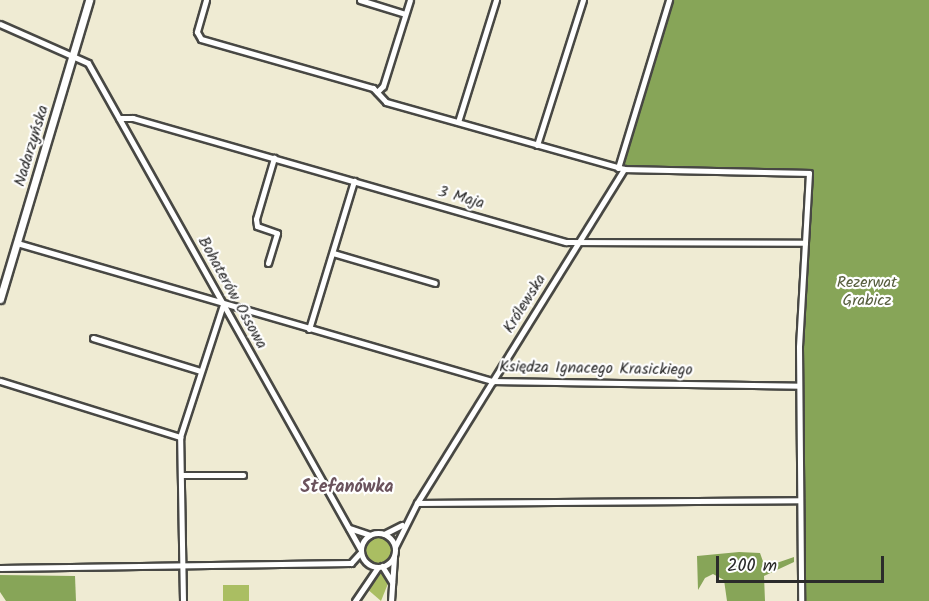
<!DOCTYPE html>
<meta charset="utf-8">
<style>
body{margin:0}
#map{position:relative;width:929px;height:601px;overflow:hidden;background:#efebd3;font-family:Kalam,sans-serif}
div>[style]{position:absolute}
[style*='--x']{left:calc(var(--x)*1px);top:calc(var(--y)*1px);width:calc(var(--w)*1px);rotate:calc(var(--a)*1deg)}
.green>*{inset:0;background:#aabe62;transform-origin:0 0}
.round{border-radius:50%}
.forest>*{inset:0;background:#87a558}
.roads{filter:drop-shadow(2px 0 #484844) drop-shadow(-2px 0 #484844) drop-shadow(0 2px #484844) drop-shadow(0 -2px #484844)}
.minor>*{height:5px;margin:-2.5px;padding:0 2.5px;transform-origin:2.5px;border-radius:2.5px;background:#fff}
.minor>.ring{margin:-2.5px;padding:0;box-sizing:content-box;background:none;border:5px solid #fff;border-radius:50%}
.major>*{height:7px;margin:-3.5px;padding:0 3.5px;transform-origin:3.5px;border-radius:3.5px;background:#fff}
span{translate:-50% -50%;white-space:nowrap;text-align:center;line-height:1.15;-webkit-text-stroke:4.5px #fff;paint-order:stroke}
.street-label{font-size:16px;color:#2b2b2b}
.park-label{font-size:16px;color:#575e3e}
.neighbourhood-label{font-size:18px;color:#6b535d;font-weight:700}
.scale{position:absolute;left:716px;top:556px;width:168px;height:27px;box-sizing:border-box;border:3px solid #2b2b2b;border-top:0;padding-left:8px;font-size:18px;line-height:21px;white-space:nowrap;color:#2b2b2b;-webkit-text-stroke:4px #fff;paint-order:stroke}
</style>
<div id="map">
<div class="green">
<i class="round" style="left:365px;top:536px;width:28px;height:28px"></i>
<i style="clip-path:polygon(376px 573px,385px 573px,389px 581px,381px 601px,366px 588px)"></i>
<i style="left:223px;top:585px;width:26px;height:16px"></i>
</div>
<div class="forest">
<i style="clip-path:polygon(672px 0,929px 0,929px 601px,804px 601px,797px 495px,812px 172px,621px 166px)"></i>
<i style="clip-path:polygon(739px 552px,760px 553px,765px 567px,794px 557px,794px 562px,764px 576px,765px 601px,727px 601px,724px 580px,713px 574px,705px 578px,698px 590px,697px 556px)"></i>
<i style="clip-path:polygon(0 575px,75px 576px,76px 601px,6px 601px,0 592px)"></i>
</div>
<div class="roads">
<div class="minor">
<i style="--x:206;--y:0;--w:33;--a:106"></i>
<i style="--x:197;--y:32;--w:8;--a:60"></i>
<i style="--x:201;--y:39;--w:179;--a:15.9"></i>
<i style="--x:373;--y:88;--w:19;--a:47"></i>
<i style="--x:386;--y:102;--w:247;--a:15.7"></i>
<i style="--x:624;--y:169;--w:185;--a:1.2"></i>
<i style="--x:809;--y:173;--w:174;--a:93.3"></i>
<i style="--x:799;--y:347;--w:254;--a:89.5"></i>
<i style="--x:360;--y:0;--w:47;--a:17.3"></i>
<i style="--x:0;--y:24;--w:96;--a:23.9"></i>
<i style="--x:88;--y:63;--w:558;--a:60.73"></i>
<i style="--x:377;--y:92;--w:8;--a:-45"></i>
<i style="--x:383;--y:86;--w:90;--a:-72.6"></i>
<i style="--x:119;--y:118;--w:14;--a:0"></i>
<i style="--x:133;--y:118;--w:450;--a:16"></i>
<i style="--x:566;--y:242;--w:239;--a:0.2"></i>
<i style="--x:458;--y:122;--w:128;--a:-72.7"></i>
<i style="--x:537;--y:145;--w:152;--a:-72.4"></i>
<i style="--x:618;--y:168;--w:176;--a:-73.1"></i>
<i style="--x:17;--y:243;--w:496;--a:16.2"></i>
<i style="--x:493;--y:381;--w:306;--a:0.9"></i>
<i style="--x:333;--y:253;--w:106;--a:16.4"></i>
<i style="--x:268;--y:263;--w:31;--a:-73"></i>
<i style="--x:277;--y:233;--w:21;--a:-161"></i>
<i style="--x:257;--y:226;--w:7;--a:-98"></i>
<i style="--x:256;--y:219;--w:64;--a:-73.6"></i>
<i style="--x:309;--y:329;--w:155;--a:-73.1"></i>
<i style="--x:93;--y:338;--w:112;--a:17.1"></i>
<i style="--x:0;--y:381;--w:189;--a:17.3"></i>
<i style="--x:181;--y:475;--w:62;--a:0"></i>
<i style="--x:417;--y:503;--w:382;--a:-0.4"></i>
<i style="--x:349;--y:528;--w:22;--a:18"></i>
<i class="ring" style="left:361px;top:533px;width:29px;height:29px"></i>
<i style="--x:384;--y:534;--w:20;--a:-27"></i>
<i style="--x:395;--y:547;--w:49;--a:-63.4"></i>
<i style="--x:417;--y:503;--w:393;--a:-58.2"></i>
<i style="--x:382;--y:566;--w:19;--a:58"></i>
<i style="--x:0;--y:568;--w:351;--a:-0.8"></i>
<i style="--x:351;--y:563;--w:15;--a:-48"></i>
<i style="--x:183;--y:601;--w:164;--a:-91"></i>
<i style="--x:180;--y:437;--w:139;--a:-72"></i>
<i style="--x:355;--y:601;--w:41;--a:-55.9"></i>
<i style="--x:391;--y:601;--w:44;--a:-86.1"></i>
</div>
<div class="major">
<i style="--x:0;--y:299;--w:312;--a:-73.4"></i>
</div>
</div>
<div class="street-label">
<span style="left:32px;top:146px;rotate:-73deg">Nadarzyńska</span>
<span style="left:461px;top:198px;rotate:16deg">3 Maja</span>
<span style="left:232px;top:293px;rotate:61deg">Bohaterów Ossowa</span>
<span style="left:525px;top:304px;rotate:-58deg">Królewska</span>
<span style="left:596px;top:369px;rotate:1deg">Księdza Ignacego Krasickiego</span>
</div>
<div class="park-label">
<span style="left:867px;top:292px">Rezerwat<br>Grabicz</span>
</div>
<div class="neighbourhood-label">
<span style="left:347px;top:488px">Stefanówka</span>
</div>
<div class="scale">200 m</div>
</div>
